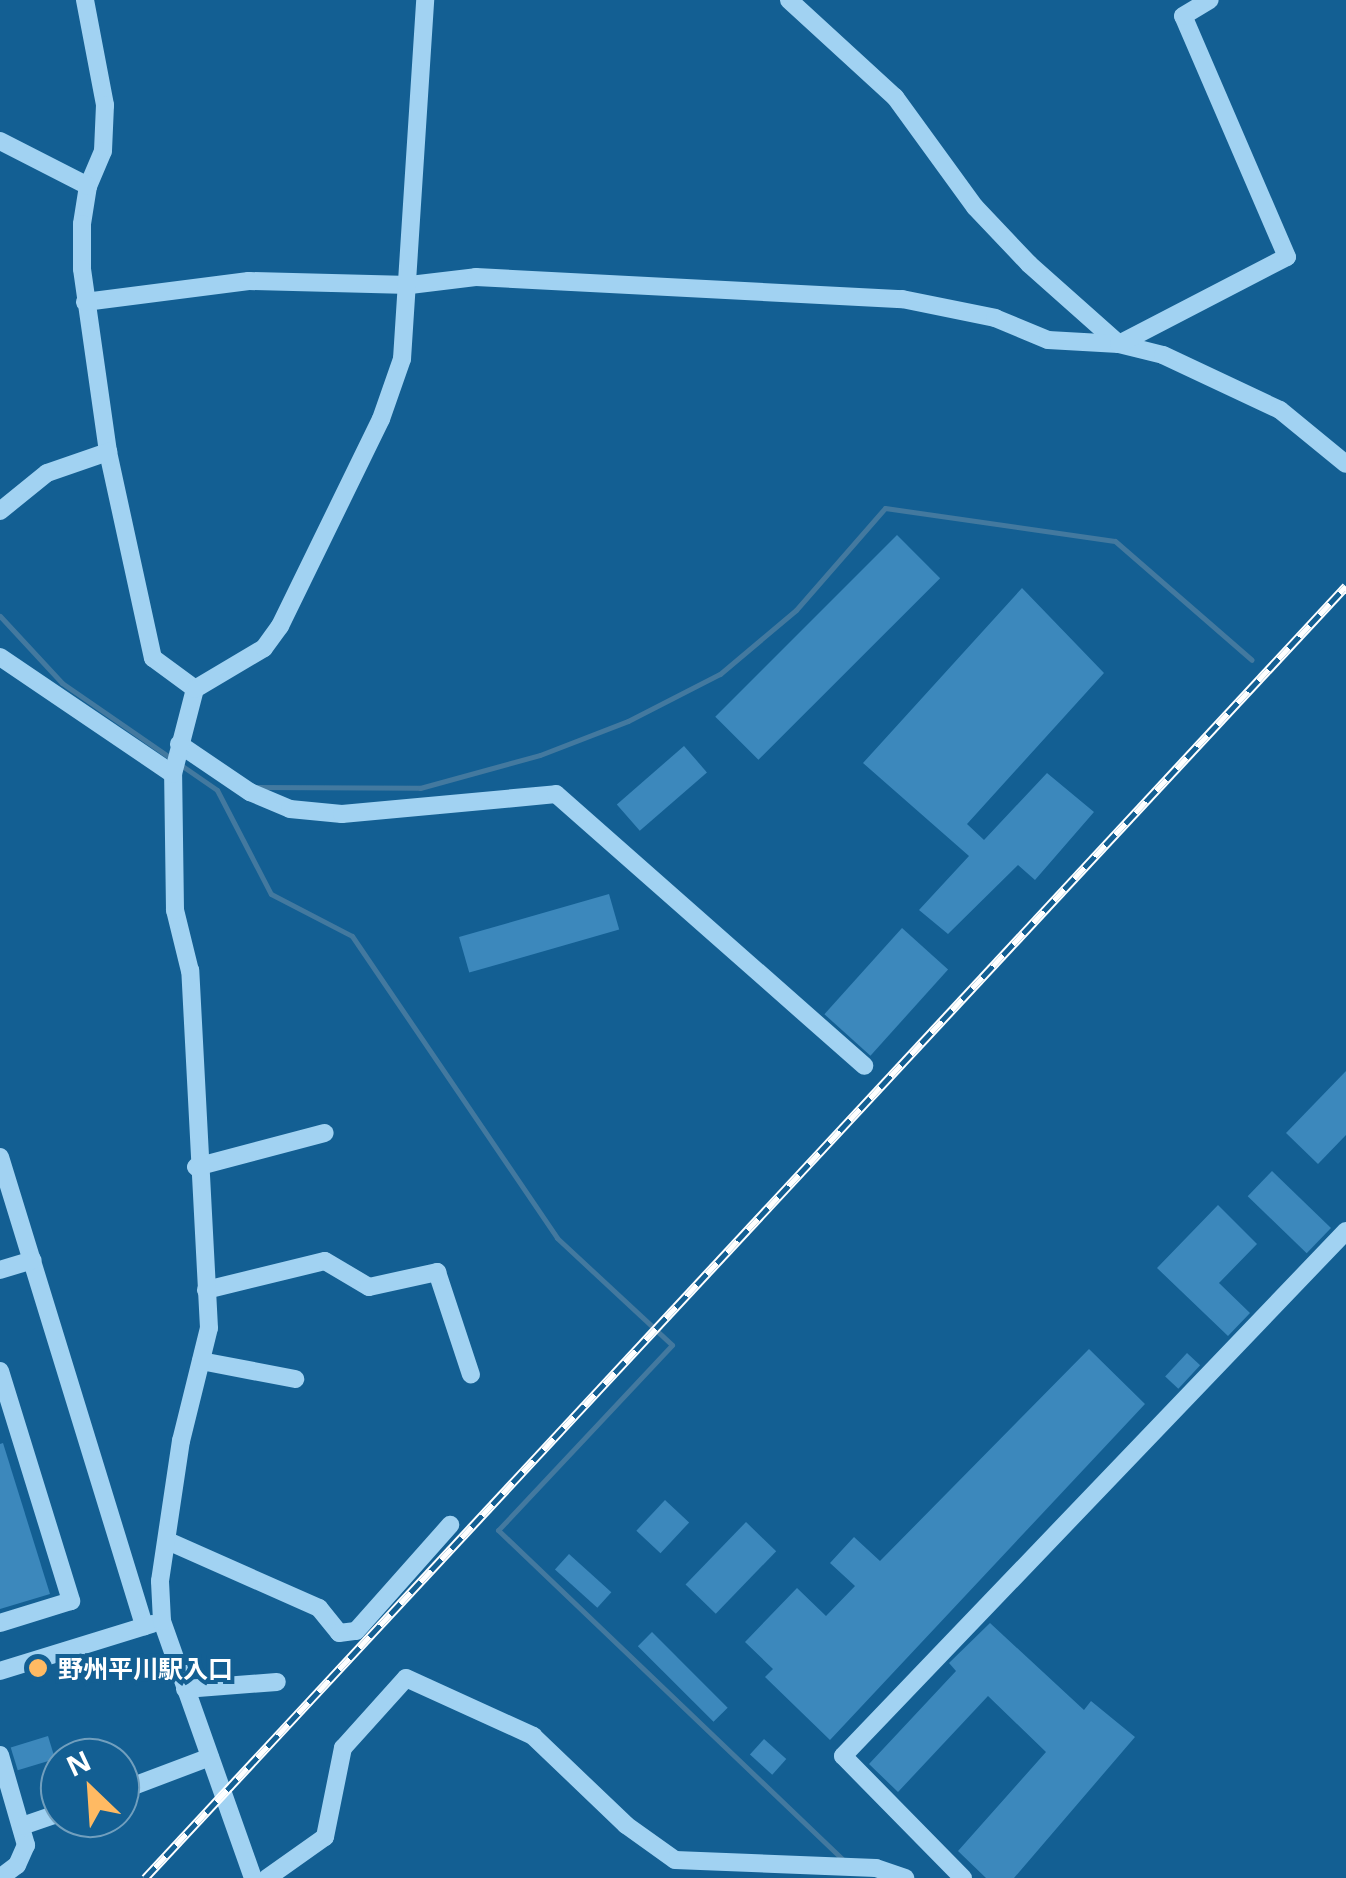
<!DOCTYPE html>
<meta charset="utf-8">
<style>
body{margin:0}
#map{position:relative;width:1346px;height:1878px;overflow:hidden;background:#135f93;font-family:"Open Sans","Noto Sans JP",sans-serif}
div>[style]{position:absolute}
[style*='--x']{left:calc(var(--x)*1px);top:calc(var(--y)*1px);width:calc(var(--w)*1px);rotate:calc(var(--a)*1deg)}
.stream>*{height:5px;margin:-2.5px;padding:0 2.5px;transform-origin:2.5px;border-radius:2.5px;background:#43799f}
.building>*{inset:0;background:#3c88bc;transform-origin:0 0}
.minor>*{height:18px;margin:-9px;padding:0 9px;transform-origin:9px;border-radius:9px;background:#a1d2f2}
.rail>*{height:9px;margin-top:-4.5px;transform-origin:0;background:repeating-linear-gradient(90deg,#135f93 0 15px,#fff 0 30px);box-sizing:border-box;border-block:2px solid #fff}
.dots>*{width:28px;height:28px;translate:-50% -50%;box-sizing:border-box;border:5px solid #135f93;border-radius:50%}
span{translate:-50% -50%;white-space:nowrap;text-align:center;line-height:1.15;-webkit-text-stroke:8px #135f93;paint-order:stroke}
.poi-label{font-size:25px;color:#fff;font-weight:700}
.left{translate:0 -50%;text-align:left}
.north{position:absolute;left:40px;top:1738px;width:100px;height:100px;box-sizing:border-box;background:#135f93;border:2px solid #719fbe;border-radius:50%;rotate:335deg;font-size:28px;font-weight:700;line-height:40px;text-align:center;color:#fff}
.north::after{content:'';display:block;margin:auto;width:35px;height:45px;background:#ffba63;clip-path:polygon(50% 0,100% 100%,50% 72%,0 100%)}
</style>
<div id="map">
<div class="stream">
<i style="--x:0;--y:616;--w:91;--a:47.2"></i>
<i style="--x:62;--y:683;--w:188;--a:34.6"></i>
<i style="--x:217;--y:790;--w:117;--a:62.6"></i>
<i style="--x:271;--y:894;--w:91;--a:27.4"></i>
<i style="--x:352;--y:936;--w:365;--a:55.8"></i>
<i style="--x:557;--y:1238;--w:157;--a:42.9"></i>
<i style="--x:672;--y:1345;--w:254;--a:133.2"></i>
<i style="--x:498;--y:1530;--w:482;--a:43.7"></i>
<i style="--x:255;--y:787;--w:165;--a:0.3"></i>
<i style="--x:420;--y:788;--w:124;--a:-15.4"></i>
<i style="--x:540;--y:755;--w:94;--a:-21.1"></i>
<i style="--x:628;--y:721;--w:103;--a:-27.1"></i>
<i style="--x:720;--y:674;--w:99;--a:-40.1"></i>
<i style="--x:796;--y:610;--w:135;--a:-48.9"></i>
<i style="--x:885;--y:508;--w:232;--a:8.2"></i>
<i style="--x:1115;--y:541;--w:181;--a:41"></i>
</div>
<div class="building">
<i style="left:897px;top:535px;width:61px;height:257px;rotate:45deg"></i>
<i style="clip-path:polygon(1022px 588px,1104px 673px,967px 824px,984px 840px,1047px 773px,1094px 812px,1035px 880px,1018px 865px,948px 934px,919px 910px,969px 856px,863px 763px)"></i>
<i style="left:684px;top:746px;width:35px;height:89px;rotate:49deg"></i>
<i style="left:609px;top:894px;width:37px;height:156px;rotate:74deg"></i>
<i style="left:902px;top:928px;width:62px;height:116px;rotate:42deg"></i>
<i style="clip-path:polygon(1346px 1071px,1346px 1135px,1318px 1164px,1286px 1133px)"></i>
<i style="left:1272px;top:1171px;width:82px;height:35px;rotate:44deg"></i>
<i style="clip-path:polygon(1218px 1205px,1257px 1244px,1219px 1283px,1250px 1313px,1228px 1336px,1157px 1268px)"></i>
<i style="clip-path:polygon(1089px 1349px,1145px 1404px,830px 1740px,765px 1677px,773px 1669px,745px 1642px,797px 1588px,826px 1616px,855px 1586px,830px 1563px,854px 1537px,880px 1561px)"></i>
<i style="left:1187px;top:1353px;width:18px;height:32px;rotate:43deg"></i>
<i style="clip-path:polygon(3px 1443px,50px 1594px,0 1609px,0 1444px)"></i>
<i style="left:665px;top:1500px;width:33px;height:42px;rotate:43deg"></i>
<i style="left:746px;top:1522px;width:42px;height:87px;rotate:44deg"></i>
<i style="left:569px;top:1554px;width:57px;height:21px;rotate:42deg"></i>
<i style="clip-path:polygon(990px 1623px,1084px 1710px,1091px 1701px,1135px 1737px,1014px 1878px,986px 1878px,958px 1851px,1046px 1752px,988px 1696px,898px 1792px,869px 1764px,956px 1671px,949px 1663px)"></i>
<i style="left:652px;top:1632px;width:107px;height:20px;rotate:45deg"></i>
<i style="left:48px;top:1736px;width:24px;height:39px;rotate:73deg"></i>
<i style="left:764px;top:1739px;width:30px;height:21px;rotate:42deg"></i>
</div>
<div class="minor">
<i style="--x:85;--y:0;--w:107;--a:79.2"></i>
<i style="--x:105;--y:105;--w:46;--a:92.5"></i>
<i style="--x:103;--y:151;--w:38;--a:113"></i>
<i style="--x:88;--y:186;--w:38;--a:99"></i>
<i style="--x:82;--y:224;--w:45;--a:90"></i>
<i style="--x:82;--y:269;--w:185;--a:81.9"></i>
<i style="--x:108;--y:452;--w:211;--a:77.7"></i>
<i style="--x:153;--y:658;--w:52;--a:36.4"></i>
<i style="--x:789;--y:0;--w:144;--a:42.5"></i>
<i style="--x:895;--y:97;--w:136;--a:54"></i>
<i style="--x:975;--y:207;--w:79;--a:46.5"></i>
<i style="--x:1029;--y:264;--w:120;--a:41.6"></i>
<i style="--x:0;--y:141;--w:99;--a:27.1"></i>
<i style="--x:85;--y:302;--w:165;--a:-7.3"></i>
<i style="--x:249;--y:281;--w:161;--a:1.4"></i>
<i style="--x:410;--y:285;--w:66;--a:-6.9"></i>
<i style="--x:476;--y:277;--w:427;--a:3"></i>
<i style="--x:902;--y:299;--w:95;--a:11.5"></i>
<i style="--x:995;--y:318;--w:57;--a:22.5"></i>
<i style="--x:1048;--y:340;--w:71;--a:3.2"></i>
<i style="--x:1119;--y:344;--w:45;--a:14"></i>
<i style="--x:1163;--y:355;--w:129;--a:25.2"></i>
<i style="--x:1280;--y:410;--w:85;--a:39.3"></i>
<i style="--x:1119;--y:344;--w:189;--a:-27.4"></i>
<i style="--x:1287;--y:257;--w:262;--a:-113.3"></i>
<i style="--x:1183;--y:16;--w:31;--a:-31"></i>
<i style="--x:0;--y:511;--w:60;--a:-39"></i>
<i style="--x:47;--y:473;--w:65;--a:-19"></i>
<i style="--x:0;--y:657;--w:209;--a:34.1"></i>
<i style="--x:179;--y:744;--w:86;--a:34.1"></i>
<i style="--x:250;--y:792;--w:43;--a:23"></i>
<i style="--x:290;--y:809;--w:52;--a:5.5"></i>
<i style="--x:342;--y:814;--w:215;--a:-5.3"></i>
<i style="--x:556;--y:794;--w:411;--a:41.4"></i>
<i style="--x:0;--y:1157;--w:491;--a:72.9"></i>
<i style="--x:196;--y:1167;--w:133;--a:-14.8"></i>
<i style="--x:0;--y:1270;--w:34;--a:-17"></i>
<i style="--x:206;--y:1290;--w:122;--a:-13.7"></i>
<i style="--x:325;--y:1261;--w:51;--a:30.6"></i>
<i style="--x:369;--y:1287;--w:70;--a:-12.4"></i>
<i style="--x:437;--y:1272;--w:108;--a:71.7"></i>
<i style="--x:201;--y:1361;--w:96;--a:10.8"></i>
<i style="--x:0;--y:1371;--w:241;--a:72.8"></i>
<i style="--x:71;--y:1601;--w:74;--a:162.8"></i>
<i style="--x:170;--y:1542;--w:163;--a:23.9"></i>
<i style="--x:319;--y:1608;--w:32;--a:51"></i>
<i style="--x:339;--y:1633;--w:17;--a:-7"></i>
<i style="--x:356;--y:1631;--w:142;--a:-48.4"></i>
<i style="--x:0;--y:1671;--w:159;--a:-17.2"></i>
<i style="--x:185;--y:1689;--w:92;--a:-4.4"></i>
<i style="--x:0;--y:1755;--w:94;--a:73.9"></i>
<i style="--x:26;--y:1845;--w:22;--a:114"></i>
<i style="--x:17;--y:1865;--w:21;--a:143"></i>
<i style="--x:120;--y:1791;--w:96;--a:-20.7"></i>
<i style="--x:22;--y:1826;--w:40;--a:-18.9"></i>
<i style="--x:253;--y:1878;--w:273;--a:-109.5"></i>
<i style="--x:162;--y:1621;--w:40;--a:-92.9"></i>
<i style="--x:160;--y:1581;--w:142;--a:-81.5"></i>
<i style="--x:181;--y:1441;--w:116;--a:-76.1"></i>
<i style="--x:209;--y:1328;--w:358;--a:-93"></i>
<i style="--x:190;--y:971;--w:63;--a:-103.8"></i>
<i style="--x:175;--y:910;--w:136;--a:-90.8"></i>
<i style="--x:173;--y:774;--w:88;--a:-75.5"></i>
<i style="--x:195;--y:689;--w:80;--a:-30.7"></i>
<i style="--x:264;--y:648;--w:27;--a:-54"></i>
<i style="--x:280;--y:626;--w:230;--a:-64"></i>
<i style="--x:381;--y:419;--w:64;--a:-70.7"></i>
<i style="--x:402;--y:359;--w:360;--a:-86.3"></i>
<i style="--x:267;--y:1878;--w:71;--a:-35.3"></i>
<i style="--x:325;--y:1837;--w:91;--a:-78.6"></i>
<i style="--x:343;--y:1748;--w:94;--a:-48"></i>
<i style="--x:406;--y:1678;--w:140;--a:24.5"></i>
<i style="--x:533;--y:1736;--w:129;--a:43.7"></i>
<i style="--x:626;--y:1825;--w:60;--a:35.5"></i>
<i style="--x:675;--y:1860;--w:201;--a:2.3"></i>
<i style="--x:876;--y:1868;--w:31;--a:19"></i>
<i style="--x:963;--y:1878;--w:171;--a:-134.5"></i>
<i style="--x:843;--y:1756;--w:727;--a:-46.23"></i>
</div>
<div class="rail">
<i style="--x:145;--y:1878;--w:1764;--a:-47.09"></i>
</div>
<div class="dots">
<i style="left:38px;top:1668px;background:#ffba63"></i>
</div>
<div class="poi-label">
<span class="left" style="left:58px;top:1668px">野州平川駅入口</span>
</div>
<div class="north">N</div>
</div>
